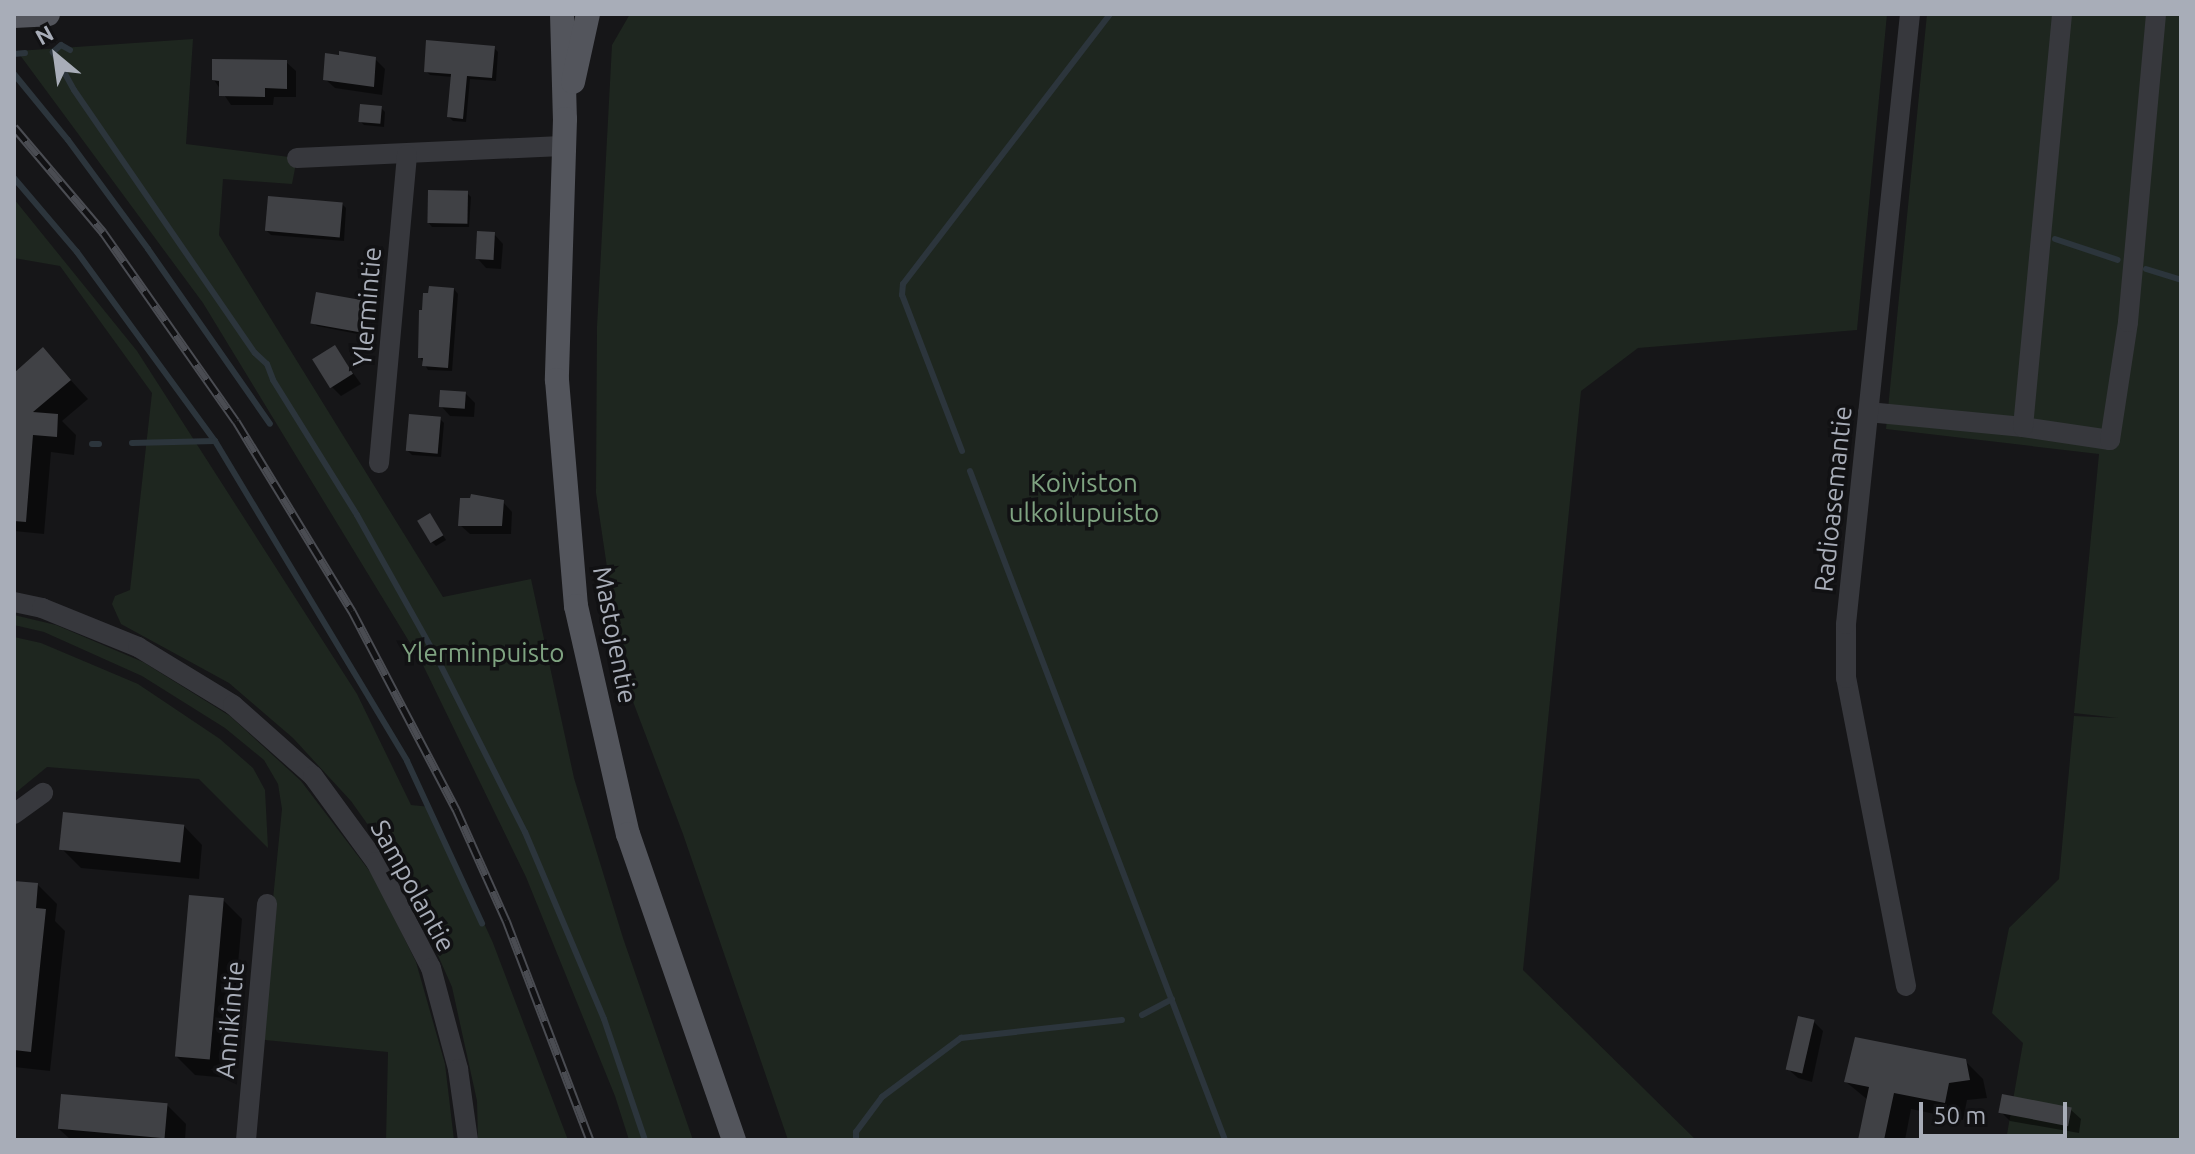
<!DOCTYPE html>
<style>
body{margin:0}
#map{position:relative;width:2195px;height:1154px;overflow:hidden;background:#161618;font-family:Ubuntu,sans-serif}
div>[style]{position:absolute}
[style*='--x']{left:calc(var(--x)*1px);top:calc(var(--y)*1px);width:calc(var(--w)*1px);rotate:calc(var(--a)*1deg)}
.green>*{inset:0;background:#1e261f}
.shadow>*{inset:0;background:#0007}
.stream>*{height:6px;margin:-3px;padding:0 3px;transform-origin:3px;border-radius:3px;background:#2c353c}
.building>*{inset:0;background:#404145;transform-origin:0 0}
.minor>*{height:20px;margin:-10px;padding:0 10px;transform-origin:10px;border-radius:10px;background:#37383d}
.major>*{height:24px;margin:-12px;padding:0 12px;transform-origin:12px;border-radius:12px;background:#53555c}
.rail>*{height:9px;margin-top:-4.5px;transform-origin:0;background:repeating-linear-gradient(90deg,#111113 0 18px,#4a4c52 0 36px);box-sizing:border-box;border-block:2px solid #4a4c52}
span{translate:-50% -50%;white-space:nowrap;text-align:center;line-height:1.15;-webkit-text-stroke:7px #111113;paint-order:stroke}
.street-label{font-size:26px;color:#a8adb8}
.park-label{font-size:26px;color:#7fa381}
.frame{position:absolute;inset:0;border:16px solid #a8adb8;pointer-events:none}
.north{position:absolute;left:16px;top:16px;width:80px;height:80px;-webkit-text-stroke:6px #111113;paint-order:stroke;rotate:331deg;font-size:22px;font-weight:700;line-height:32px;text-align:center;color:#a8adb8}
.north::after{content:'';display:block;margin:auto;width:28px;height:36px;background:#a8adb8;clip-path:polygon(50% 0,100% 100%,50% 72%,0 100%)}
.scale{position:absolute;left:1919px;top:1102px;width:148px;height:36px;box-sizing:border-box;border:4px solid #a8adb8;border-top:0;padding-left:10px;font-size:24px;line-height:28px;white-space:nowrap;color:#a8adb8;-webkit-text-stroke:6px #111113;paint-order:stroke}
</style>
<div id="map">
<div class="green">
<i style="clip-path:polygon(630px 14px,1887px 14px,1857px 330px,1638px 348px,1581px 391px,1523px 970px,1696px 1140px,788px 1140px,683px 834px,623px 675px,596px 493px,597px 327px,612px 45px)"></i>
<i style="clip-path:polygon(1927px 14px,2181px 14px,2181px 1140px,2006px 1140px,2023px 1043px,1992px 1013px,2009px 928px,2059px 879px,2074px 716px,2118px 718px,2074px 713px,2099px 454px,1886px 429px)"></i>
<i style="clip-path:polygon(193px 39px,186px 144px,297px 158px,292px 184px,223px 179px,219px 235px,443px 597px,531px 579px,574px 778px,623px 938px,693px 1140px,629px 1140px,615px 1096px,526px 877px,421px 661px,203px 303px,17px 51px)"></i>
<i style="clip-path:polygon(14px 199px,137px 351px,357px 694px,411px 805px,431px 807px,493px 943px,568px 1140px,478px 1140px,477px 1101px,452px 987px,413px 899px,383px 846px,351px 801px,293px 738px,229px 683px,121px 624px,112px 604px,115px 596px,130px 590px,152px 393px,60px 266px,14px 258px)"></i>
<i style="clip-path:polygon(14px 615px,56px 625px,143px 662px,230px 716px,301px 781px,374px 877px,416px 962px,445px 1064px,454px 1140px,386px 1140px,388px 1052px,265px 1040px,260px 1029px,282px 809px,278px 784px,264px 760px,225px 728px,142px 676px,44px 632px,14px 625px)"></i>
<i style="clip-path:polygon(14px 637px,41px 643px,138px 684px,220px 739px,253px 768px,265px 790px,268px 848px,199px 779px,47px 767px,14px 794px)"></i>
</div>
<div class="shadow">
<i style="clip-path:polygon(494px 48px,498px 52px,496px 81px,470px 79px,466px 122px,453px 121px,449px 117px,452px 77px,430px 75px,426px 71px)"></i>
<i style="clip-path:polygon(358px 54px,375px 59px,385px 69px,382px 95px,335px 88px,325px 79px,327px 55px)"></i>
<i style="clip-path:polygon(286px 62px,296px 71px,296px 97px,274px 97px,273px 105px,231px 105px,214px 80px)"></i>
<i style="clip-path:polygon(381px 108px,385px 112px,384px 127px,364px 125px,360px 121px)"></i>
<i style="clip-path:polygon(467px 193px,471px 197px,469px 227px,432px 227px,428px 222px)"></i>
<i style="clip-path:polygon(342px 204px,346px 208px,344px 241px,271px 235px,267px 231px)"></i>
<i style="clip-path:polygon(494px 234px,503px 244px,501px 269px,486px 268px,477px 258px)"></i>
<i style="clip-path:polygon(454px 289px,458px 294px,452px 371px,428px 370px,420px 357px)"></i>
<i style="clip-path:polygon(364px 303px,369px 307px,363px 335px,317px 326px,312px 322px)"></i>
<i style="clip-path:polygon(335px 348px,361px 384px,341px 396px,332px 387px)"></i>
<i style="clip-path:polygon(43px 350px,88px 399px,62px 421px,76px 435px,74px 455px,51px 452px,44px 534px,14px 531px,14px 376px)"></i>
<i style="clip-path:polygon(466px 394px,475px 403px,474px 417px,450px 416px,441px 406px)"></i>
<i style="clip-path:polygon(440px 419px,444px 423px,441px 457px,412px 455px,408px 451px)"></i>
<i style="clip-path:polygon(503px 502px,512px 512px,511px 534px,470px 534px,460px 525px)"></i>
<i style="clip-path:polygon(430px 515px,446px 540px,436px 546px,432px 542px)"></i>
<i style="clip-path:polygon(183px 825px,202px 845px,199px 879px,81px 868px,62px 849px)"></i>
<i style="clip-path:polygon(14px 883px,38px 885px,57px 904px,55px 921px,65px 931px,50px 1071px,14px 1067px)"></i>
<i style="clip-path:polygon(223px 900px,242px 919px,228px 1078px,195px 1075px,175px 1055px)"></i>
<i style="clip-path:polygon(1814px 1022px,1823px 1031px,1812px 1082px,1798px 1078px,1788px 1069px)"></i>
<i style="clip-path:polygon(1965px 1061px,1983px 1079px,1987px 1098px,1967px 1100px,1963px 1120px,1911px 1109px,1905px 1140px,1860px 1140px,1868px 1100px,1846px 1082px)"></i>
<i style="clip-path:polygon(167px 1105px,186px 1124px,185px 1140px,71px 1140px,59px 1129px)"></i>
<i style="clip-path:polygon(2071px 1110px,2081px 1119px,2079px 1133px,2010px 1121px,2001px 1112px)"></i>
</div>
<div class="stream">
<i style="--x:70;--y:50;--w:10;--a:-151"></i>
<i style="--x:61;--y:45;--w:11;--a:139"></i>
<i style="--x:53;--y:52;--w:43;--a:61.1"></i>
<i style="--x:74;--y:90;--w:319;--a:55.5"></i>
<i style="--x:255;--y:353;--w:16;--a:43"></i>
<i style="--x:267;--y:364;--w:17;--a:69"></i>
<i style="--x:273;--y:380;--w:159;--a:58.1"></i>
<i style="--x:357;--y:515;--w:166;--a:60.8"></i>
<i style="--x:438;--y:660;--w:193;--a:63.2"></i>
<i style="--x:525;--y:832;--w:203;--a:67.1"></i>
<i style="--x:604;--y:1019;--w:128;--a:71.3"></i>
<i style="--x:14;--y:54;--w:11;--a:-5"></i>
<i style="--x:14;--y:74;--w:85;--a:50.7"></i>
<i style="--x:68;--y:140;--w:135;--a:53.7"></i>
<i style="--x:148;--y:249;--w:213;--a:55.1"></i>
<i style="--x:14;--y:178;--w:97;--a:49.6"></i>
<i style="--x:77;--y:252;--w:234;--a:53.9"></i>
<i style="--x:215;--y:441;--w:373;--a:59"></i>
<i style="--x:407;--y:761;--w:179;--a:65.2"></i>
<i style="--x:2055;--y:239;--w:66;--a:18.4"></i>
<i style="--x:2146;--y:269;--w:37;--a:17"></i>
<i style="--x:132;--y:443;--w:83;--a:-1.4"></i>
<i style="--x:92;--y:444;--w:7;--a:0"></i>
<i style="--x:962;--y:451;--w:167;--a:-111"></i>
<i style="--x:902;--y:295;--w:11;--a:-85"></i>
<i style="--x:903;--y:284;--w:340;--a:-52.5"></i>
<i style="--x:970;--y:471;--w:716;--a:69.13"></i>
<i style="--x:1142;--y:1015;--w:34;--a:-28"></i>
<i style="--x:856;--y:1140;--w:8;--a:-90"></i>
<i style="--x:856;--y:1132;--w:44;--a:-53.4"></i>
<i style="--x:882;--y:1097;--w:99;--a:-36.8"></i>
<i style="--x:961;--y:1038;--w:162;--a:-6.4"></i>
</div>
<div class="building">
<i style="clip-path:polygon(426px 40px,495px 46px,492px 78px,467px 76px,463px 119px,447px 117px,451px 74px,424px 72px)"></i>
<i style="clip-path:polygon(339px 51px,376px 57px,374px 87px,323px 80px,325px 53px,339px 55px)"></i>
<i style="clip-path:polygon(212px 59px,287px 60px,287px 89px,265px 88px,265px 97px,219px 96px,219px 81px,212px 80px)"></i>
<i style="left:360px;top:104px;width:22px;height:18px;rotate:5deg"></i>
<i style="left:428px;top:190px;width:40px;height:33px;rotate:1deg"></i>
<i style="left:268px;top:196px;width:75px;height:35px;rotate:5deg"></i>
<i style="left:477px;top:231px;width:18px;height:28px;rotate:3deg"></i>
<i style="clip-path:polygon(429px 286px,454px 288px,448px 368px,422px 366px,423px 358px,418px 358px,419px 310px,422px 310px,423px 293px,428px 293px)"></i>
<i style="left:316px;top:292px;width:50px;height:32px;rotate:10deg"></i>
<i style="left:335px;top:345px;width:34px;height:27px;rotate:58deg"></i>
<i style="clip-path:polygon(43px 347px,71px 380px,33px 412px,58px 414px,57px 437px,33px 435px,26px 522px,14px 521px,14px 373px)"></i>
<i style="left:440px;top:390px;width:26px;height:17px;rotate:4deg"></i>
<i style="left:409px;top:414px;width:32px;height:37px;rotate:5deg"></i>
<i style="clip-path:polygon(471px 494px,504px 500px,502px 526px,458px 526px,460px 498px,470px 498px)"></i>
<i style="left:430px;top:513px;width:26px;height:15px;rotate:59deg"></i>
<i style="left:63px;top:812px;width:122px;height:38px;rotate:6deg"></i>
<i style="clip-path:polygon(14px 881px,38px 883px,36px 908px,46px 909px,31px 1052px,14px 1050px)"></i>
<i style="left:189px;top:895px;width:35px;height:162px;rotate:5deg"></i>
<i style="left:1798px;top:1016px;width:17px;height:55px;rotate:13deg"></i>
<i style="clip-path:polygon(1855px 1037px,1966px 1059px,1970px 1080px,1949px 1083px,1945px 1103px,1894px 1093px,1884px 1140px,1858px 1140px,1869px 1087px,1844px 1082px)"></i>
<i style="left:61px;top:1094px;width:107px;height:35px;rotate:5deg"></i>
<i style="left:2002px;top:1094px;width:71px;height:19px;rotate:11deg"></i>
</div>
<div class="minor">
<i style="--x:297;--y:158;--w:265;--a:-2.6"></i>
<i style="--x:1868;--y:412;--w:156;--a:5.5"></i>
<i style="--x:2023;--y:427;--w:88;--a:8.5"></i>
<i style="--x:2110;--y:440;--w:119;--a:-81.3"></i>
<i style="--x:2128;--y:322;--w:309;--a:-84.8"></i>
<i style="--x:2023;--y:427;--w:415;--a:-84.6"></i>
<i style="--x:379;--y:463;--w:309;--a:-84.8"></i>
<i style="--x:14;--y:602;--w:29;--a:12"></i>
<i style="--x:42;--y:608;--w:104;--a:22.1"></i>
<i style="--x:138;--y:647;--w:111;--a:31.4"></i>
<i style="--x:233;--y:705;--w:107;--a:41.6"></i>
<i style="--x:313;--y:776;--w:107;--a:53.8"></i>
<i style="--x:376;--y:862;--w:119;--a:62.6"></i>
<i style="--x:431;--y:968;--w:105;--a:75"></i>
<i style="--x:458;--y:1069;--w:72;--a:82"></i>
<i style="--x:14;--y:814;--w:36;--a:-36"></i>
<i style="--x:1906;--y:986;--w:314;--a:-101"></i>
<i style="--x:1846;--y:678;--w:54;--a:-90"></i>
<i style="--x:1846;--y:624;--w:613;--a:-84.01"></i>
<i style="--x:246;--y:1140;--w:237;--a:-84.9"></i>
</div>
<div class="major">
<i style="--x:562;--y:14;--w:105;--a:88.4"></i>
<i style="--x:565;--y:119;--w:261;--a:91.8"></i>
<i style="--x:557;--y:380;--w:227;--a:85.2"></i>
<i style="--x:576;--y:606;--w:234;--a:77.2"></i>
<i style="--x:628;--y:834;--w:324;--a:70.9"></i>
<i style="--x:14;--y:16;--w:34;--a:-3"></i>
<i style="--x:573;--y:82;--w:70;--a:-77.6"></i>
</div>
<div class="rail">
<i style="--x:14;--y:127;--w:138;--a:49.7"></i>
<i style="--x:103;--y:232;--w:231;--a:54.9"></i>
<i style="--x:236;--y:421;--w:223;--a:58.6"></i>
<i style="--x:352;--y:611;--w:224;--a:62.3"></i>
<i style="--x:456;--y:809;--w:122;--a:65.8"></i>
<i style="--x:506;--y:920;--w:235;--a:69.1"></i>
</div>
<div class="street-label">
<span style="left:367px;top:307px;rotate:-85deg">Ylermintie</span>
<span style="left:1833px;top:499px;rotate:-84deg">Radioasemantie</span>
<span style="left:615px;top:635px;rotate:79deg">Mastojentie</span>
<span style="left:413px;top:886px;rotate:61deg">Sampolantie</span>
<span style="left:230px;top:1020px;rotate:-85deg">Annikintie</span>
</div>
<div class="park-label">
<span style="left:1084px;top:498px">Koiviston<br>ulkoilupuisto</span>
<span style="left:483px;top:653px">Ylerminpuisto</span>
</div>
<div class="frame"></div>
<div class="north">N</div>
<div class="scale">50 m</div>
</div>
